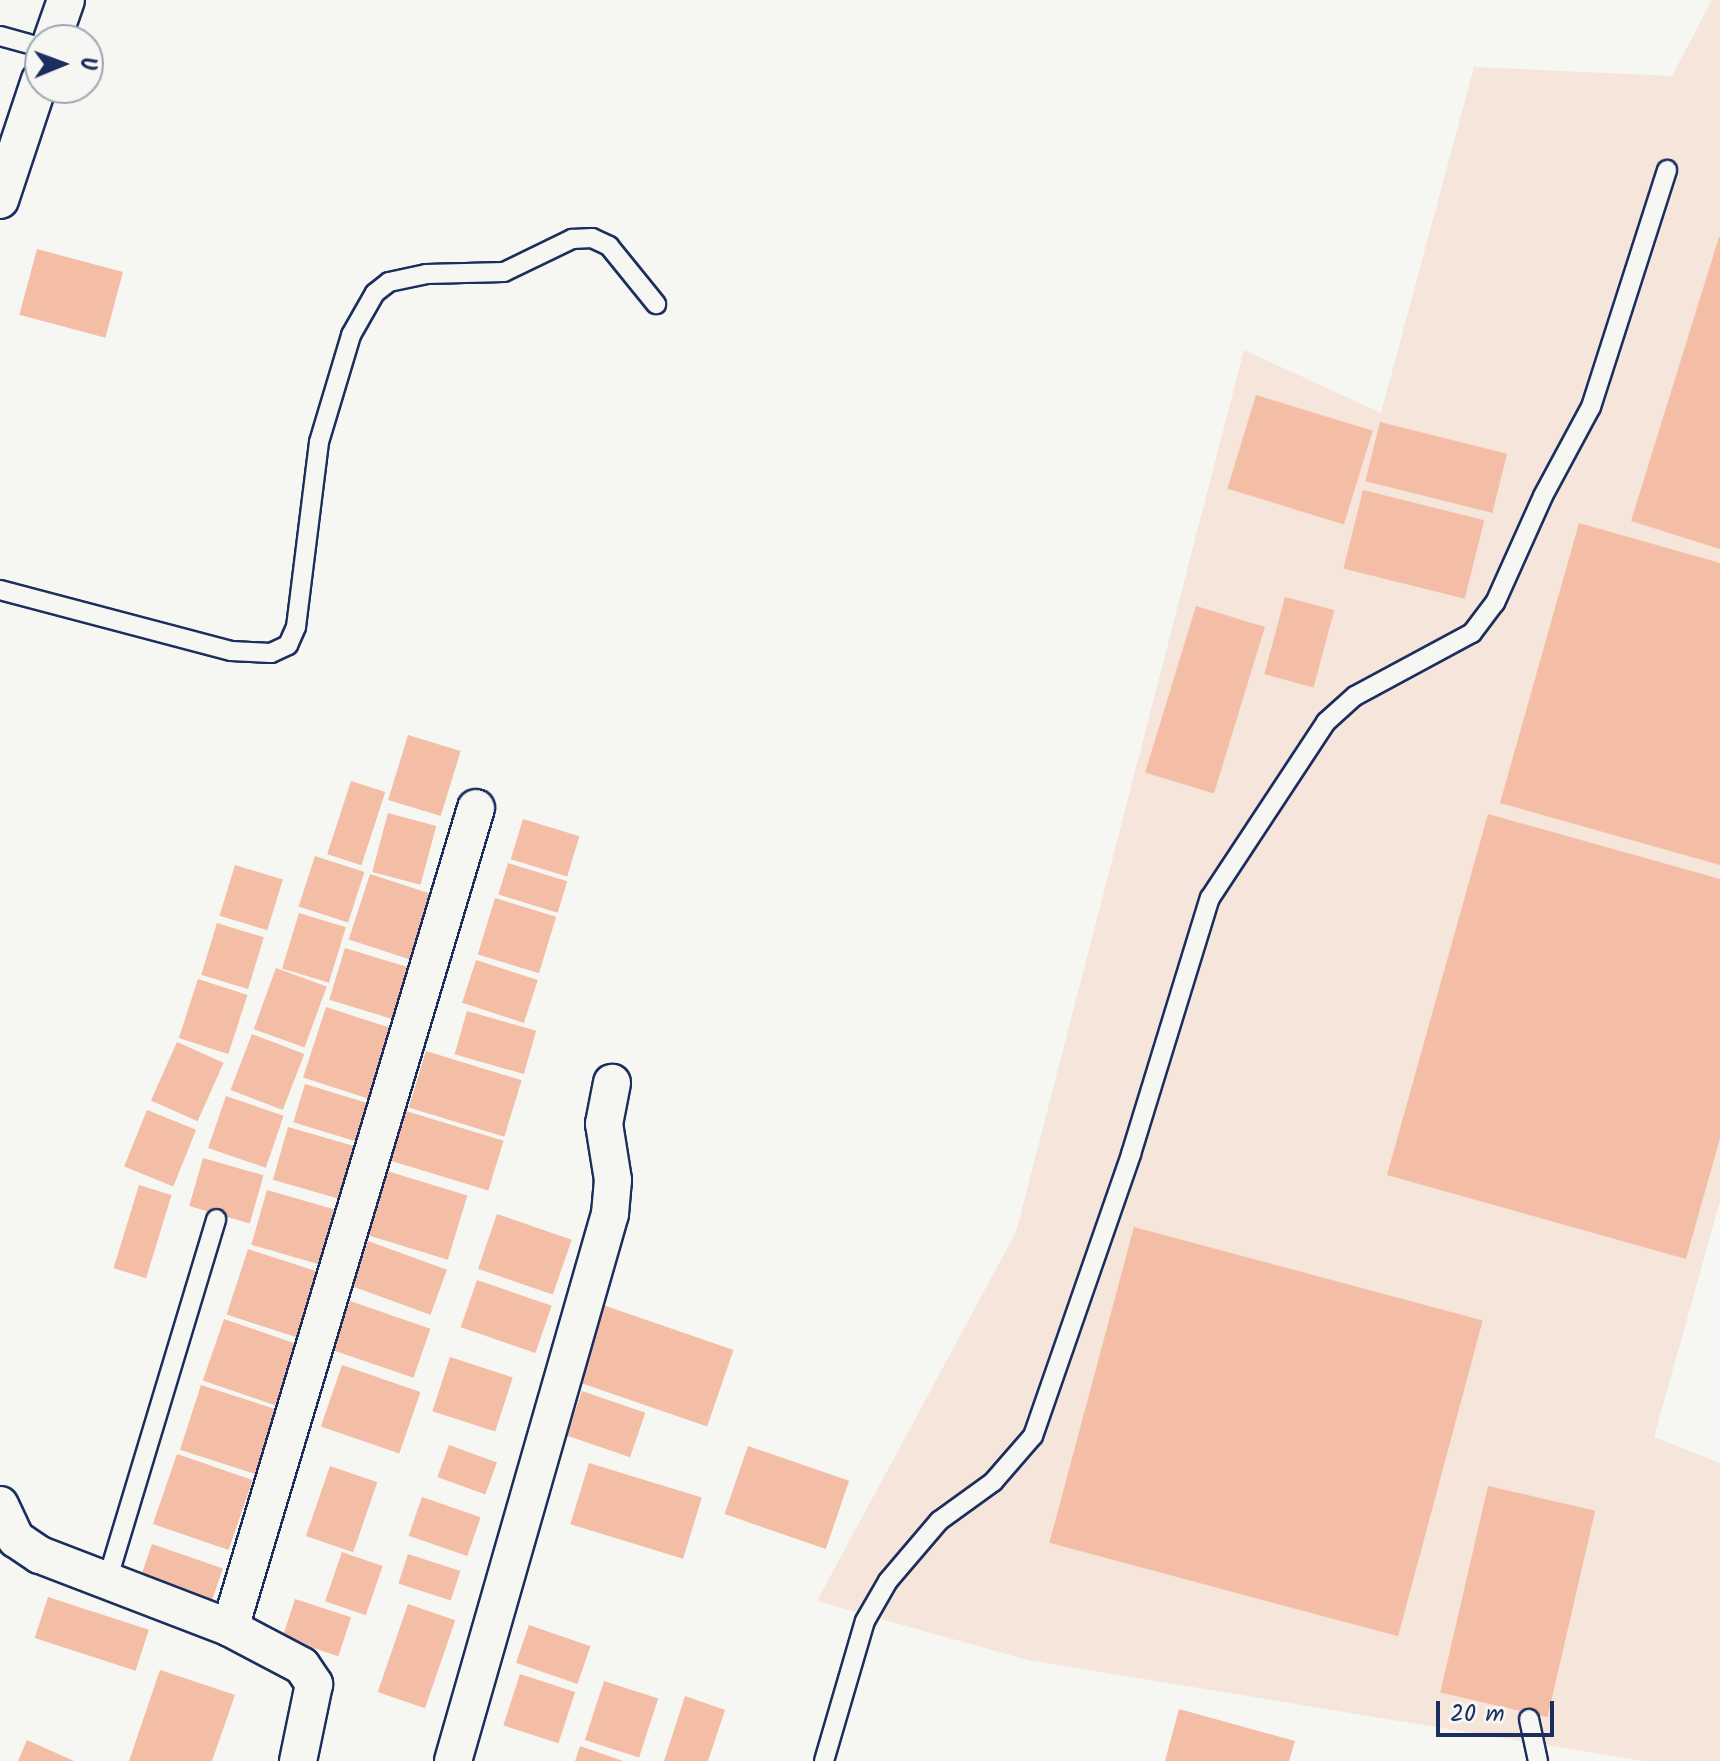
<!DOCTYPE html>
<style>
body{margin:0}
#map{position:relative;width:1720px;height:1761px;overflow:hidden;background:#f6f6f2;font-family:Kalam,sans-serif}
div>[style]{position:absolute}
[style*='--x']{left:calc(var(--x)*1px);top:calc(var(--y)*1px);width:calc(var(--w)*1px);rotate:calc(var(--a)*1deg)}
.built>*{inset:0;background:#f5e5db}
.building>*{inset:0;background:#f3bea5;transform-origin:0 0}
.roads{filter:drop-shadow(2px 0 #1b2f5e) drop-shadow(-2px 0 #1b2f5e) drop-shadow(0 2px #1b2f5e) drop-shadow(0 -2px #1b2f5e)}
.lane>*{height:18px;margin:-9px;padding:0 9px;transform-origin:9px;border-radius:9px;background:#f6f6f2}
.street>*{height:36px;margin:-18px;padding:0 18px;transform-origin:18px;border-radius:18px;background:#f6f6f2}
span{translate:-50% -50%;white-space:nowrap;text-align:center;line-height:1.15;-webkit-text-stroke:7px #f6f6f2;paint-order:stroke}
.north{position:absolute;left:24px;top:24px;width:80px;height:80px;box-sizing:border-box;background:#f6f6f2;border:2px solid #9ea6b7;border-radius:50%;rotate:89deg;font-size:22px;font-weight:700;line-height:32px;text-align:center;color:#1b2f5e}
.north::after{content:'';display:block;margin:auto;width:28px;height:36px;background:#1b2f5e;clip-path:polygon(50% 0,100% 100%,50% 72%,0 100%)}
.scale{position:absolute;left:1436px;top:1701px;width:118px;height:36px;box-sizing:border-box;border:4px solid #1b2f5e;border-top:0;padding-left:10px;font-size:24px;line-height:28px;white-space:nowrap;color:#1b2f5e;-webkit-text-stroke:6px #f6f6f2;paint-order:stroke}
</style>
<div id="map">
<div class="built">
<i style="clip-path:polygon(1712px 0,1720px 0,1720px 1201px,1654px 1437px,1720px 1463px,1720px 1761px,1643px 1761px,1028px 1660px,817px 1601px,1016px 1232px,1244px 350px,1381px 413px,1474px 67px,1672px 76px)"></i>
</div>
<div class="building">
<i style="clip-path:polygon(1719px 237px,1720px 237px,1720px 549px,1631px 521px)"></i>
<i style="left:37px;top:249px;width:89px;height:68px;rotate:15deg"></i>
<i style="left:1256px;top:395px;width:122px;height:98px;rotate:17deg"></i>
<i style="left:1380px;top:422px;width:131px;height:61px;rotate:14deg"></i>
<i style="left:1363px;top:490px;width:125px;height:81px;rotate:14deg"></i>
<i style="clip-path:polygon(1579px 523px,1720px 563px,1720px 865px,1500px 803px)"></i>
<i style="left:1285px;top:597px;width:51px;height:80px;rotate:15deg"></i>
<i style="left:1196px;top:606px;width:72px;height:174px;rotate:17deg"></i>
<i style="left:408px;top:735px;width:55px;height:68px;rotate:17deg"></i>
<i style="left:351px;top:781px;width:36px;height:77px;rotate:18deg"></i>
<i style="left:388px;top:813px;width:50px;height:61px;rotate:15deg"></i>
<i style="clip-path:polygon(1488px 814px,1720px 879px,1720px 1138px,1686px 1259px,1387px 1175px)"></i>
<i style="left:523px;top:819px;width:59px;height:42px;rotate:17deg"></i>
<i style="left:315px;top:856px;width:52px;height:53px;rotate:18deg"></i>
<i style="left:508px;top:863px;width:62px;height:33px;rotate:17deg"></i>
<i style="left:235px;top:865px;width:50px;height:53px;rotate:17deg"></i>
<i style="left:370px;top:874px;width:71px;height:69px;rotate:18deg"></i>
<i style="left:495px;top:898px;width:64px;height:59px;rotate:17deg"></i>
<i style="left:299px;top:913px;width:49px;height:58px;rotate:17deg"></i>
<i style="left:217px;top:923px;width:49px;height:54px;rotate:17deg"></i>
<i style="left:345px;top:948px;width:71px;height:54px;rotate:17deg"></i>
<i style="left:476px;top:960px;width:65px;height:45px;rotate:18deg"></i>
<i style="left:276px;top:968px;width:54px;height:65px;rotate:20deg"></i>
<i style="left:198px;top:979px;width:52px;height:62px;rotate:18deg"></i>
<i style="left:326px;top:1007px;width:72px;height:74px;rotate:18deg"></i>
<i style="left:467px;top:1011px;width:72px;height:45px;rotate:16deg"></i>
<i style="left:252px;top:1034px;width:56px;height:60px;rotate:21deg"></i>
<i style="left:177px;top:1042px;width:51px;height:64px;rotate:24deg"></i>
<i style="left:426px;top:1051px;width:100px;height:59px;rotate:17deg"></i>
<i style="left:305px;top:1084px;width:71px;height:40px;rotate:17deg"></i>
<i style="left:226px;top:1096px;width:61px;height:55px;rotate:19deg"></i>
<i style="left:147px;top:1110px;width:53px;height:61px;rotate:22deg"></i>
<i style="left:406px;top:1111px;width:102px;height:52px;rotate:17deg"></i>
<i style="left:288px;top:1127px;width:75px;height:55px;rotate:16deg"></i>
<i style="left:203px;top:1158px;width:63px;height:50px;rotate:16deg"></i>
<i style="left:387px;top:1171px;width:84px;height:67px;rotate:17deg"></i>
<i style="left:139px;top:1185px;width:34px;height:87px;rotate:17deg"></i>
<i style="left:267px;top:1190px;width:74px;height:57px;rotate:16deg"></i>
<i style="left:497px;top:1214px;width:79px;height:58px;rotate:19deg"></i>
<i style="left:1134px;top:1227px;width:361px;height:327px;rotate:15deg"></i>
<i style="left:368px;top:1241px;width:84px;height:48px;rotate:20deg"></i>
<i style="left:248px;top:1249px;width:76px;height:69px;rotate:18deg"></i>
<i style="left:477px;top:1280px;width:79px;height:50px;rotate:19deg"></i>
<i style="left:350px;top:1301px;width:85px;height:52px;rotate:19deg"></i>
<i style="left:603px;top:1305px;width:138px;height:81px;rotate:19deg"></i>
<i style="left:224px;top:1319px;width:78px;height:65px;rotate:19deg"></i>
<i style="left:450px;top:1357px;width:66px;height:57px;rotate:18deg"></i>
<i style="left:342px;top:1365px;width:83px;height:65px;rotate:19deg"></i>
<i style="left:201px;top:1385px;width:79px;height:68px;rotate:18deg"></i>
<i style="left:582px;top:1391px;width:67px;height:47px;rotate:19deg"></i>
<i style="left:449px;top:1445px;width:51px;height:34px;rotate:20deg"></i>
<i style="left:748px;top:1446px;width:107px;height:72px;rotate:19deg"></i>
<i style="left:177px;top:1454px;width:80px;height:74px;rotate:19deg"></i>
<i style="left:589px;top:1463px;width:118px;height:64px;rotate:17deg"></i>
<i style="left:330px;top:1466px;width:50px;height:74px;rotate:19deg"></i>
<i style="left:1488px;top:1486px;width:110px;height:212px;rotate:13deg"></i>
<i style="left:422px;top:1497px;width:62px;height:41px;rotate:19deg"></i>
<i style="left:152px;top:1544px;width:75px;height:41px;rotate:19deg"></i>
<i style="left:342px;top:1552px;width:43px;height:52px;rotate:19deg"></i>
<i style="left:408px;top:1554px;width:55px;height:31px;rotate:18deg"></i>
<i style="left:48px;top:1597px;width:106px;height:43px;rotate:18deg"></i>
<i style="left:295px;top:1599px;width:59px;height:41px;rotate:18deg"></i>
<i style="left:408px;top:1604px;width:50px;height:93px;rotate:19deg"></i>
<i style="left:529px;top:1625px;width:65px;height:40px;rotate:19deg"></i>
<i style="clip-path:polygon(160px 1670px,235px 1695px,212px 1761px,129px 1761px)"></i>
<i style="left:520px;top:1674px;width:58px;height:54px;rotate:18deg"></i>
<i style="left:604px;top:1681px;width:57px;height:62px;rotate:18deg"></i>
<i style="clip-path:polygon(685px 1696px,725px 1710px,708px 1761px,664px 1761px)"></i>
<i style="clip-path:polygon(1179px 1709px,1295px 1741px,1289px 1761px,1165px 1761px)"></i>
<i style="clip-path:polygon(27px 1740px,74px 1761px,18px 1761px)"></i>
<i style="clip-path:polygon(580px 1746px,623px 1761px,575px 1761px)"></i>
</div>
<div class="roads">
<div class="lane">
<i style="--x:0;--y:36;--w:41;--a:15.4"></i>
<i style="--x:0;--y:590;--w:239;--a:14.8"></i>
<i style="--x:231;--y:651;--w:40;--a:2.9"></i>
<i style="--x:271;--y:653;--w:19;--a:-25"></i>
<i style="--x:288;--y:645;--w:20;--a:-66"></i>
<i style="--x:296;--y:627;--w:186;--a:-82.9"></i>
<i style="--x:319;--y:442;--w:112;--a:-73.3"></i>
<i style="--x:351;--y:335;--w:48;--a:-60.3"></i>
<i style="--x:375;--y:293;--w:18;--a:-38"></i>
<i style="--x:389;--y:282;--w:38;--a:-12"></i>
<i style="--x:426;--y:274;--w:78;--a:-1.5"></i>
<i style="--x:504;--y:272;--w:76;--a:-25.9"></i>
<i style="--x:572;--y:239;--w:20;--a:-3"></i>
<i style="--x:592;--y:238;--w:19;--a:25"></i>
<i style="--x:609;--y:246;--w:75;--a:51"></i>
<i style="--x:107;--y:1581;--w:378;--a:-73.2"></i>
<i style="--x:1529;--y:1719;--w:43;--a:77.9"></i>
<i style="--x:824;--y:1761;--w:146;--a:-73.7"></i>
<i style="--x:865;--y:1621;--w:46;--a:-60.1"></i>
<i style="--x:888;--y:1581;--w:79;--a:-49.6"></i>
<i style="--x:939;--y:1521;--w:67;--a:-35.8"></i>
<i style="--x:993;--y:1482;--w:61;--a:-49"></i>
<i style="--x:1033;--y:1436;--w:299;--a:-70.8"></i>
<i style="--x:1131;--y:1154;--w:268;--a:-72.9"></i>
<i style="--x:1210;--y:898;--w:211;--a:-56.6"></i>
<i style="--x:1326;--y:722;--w:39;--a:-42"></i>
<i style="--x:1355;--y:696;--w:133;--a:-28.3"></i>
<i style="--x:1472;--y:633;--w:38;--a:-53"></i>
<i style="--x:1495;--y:603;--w:117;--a:-65.8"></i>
<i style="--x:1543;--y:496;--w:101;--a:-61.7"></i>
<i style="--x:1591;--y:407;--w:249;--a:-72.2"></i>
</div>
<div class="street">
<i style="--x:52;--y:40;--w:42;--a:-70.7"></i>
<i style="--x:0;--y:200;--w:126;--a:-71.6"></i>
<i style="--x:0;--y:1505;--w:38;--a:65"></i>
<i style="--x:16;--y:1539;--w:29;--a:34"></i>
<i style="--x:40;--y:1555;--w:204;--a:21"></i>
<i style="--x:230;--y:1628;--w:81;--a:27.8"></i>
<i style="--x:302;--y:1666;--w:22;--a:56"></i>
<i style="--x:314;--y:1684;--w:79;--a:101.7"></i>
<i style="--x:230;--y:1628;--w:856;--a:-73.3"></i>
<i style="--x:453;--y:1761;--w:569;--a:-73.99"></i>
<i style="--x:610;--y:1214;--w:34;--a:-85"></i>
<i style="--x:613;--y:1180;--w:57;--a:-99.1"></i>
<i style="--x:604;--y:1124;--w:42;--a:-79"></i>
</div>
</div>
<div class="north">U</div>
<div class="scale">20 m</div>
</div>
